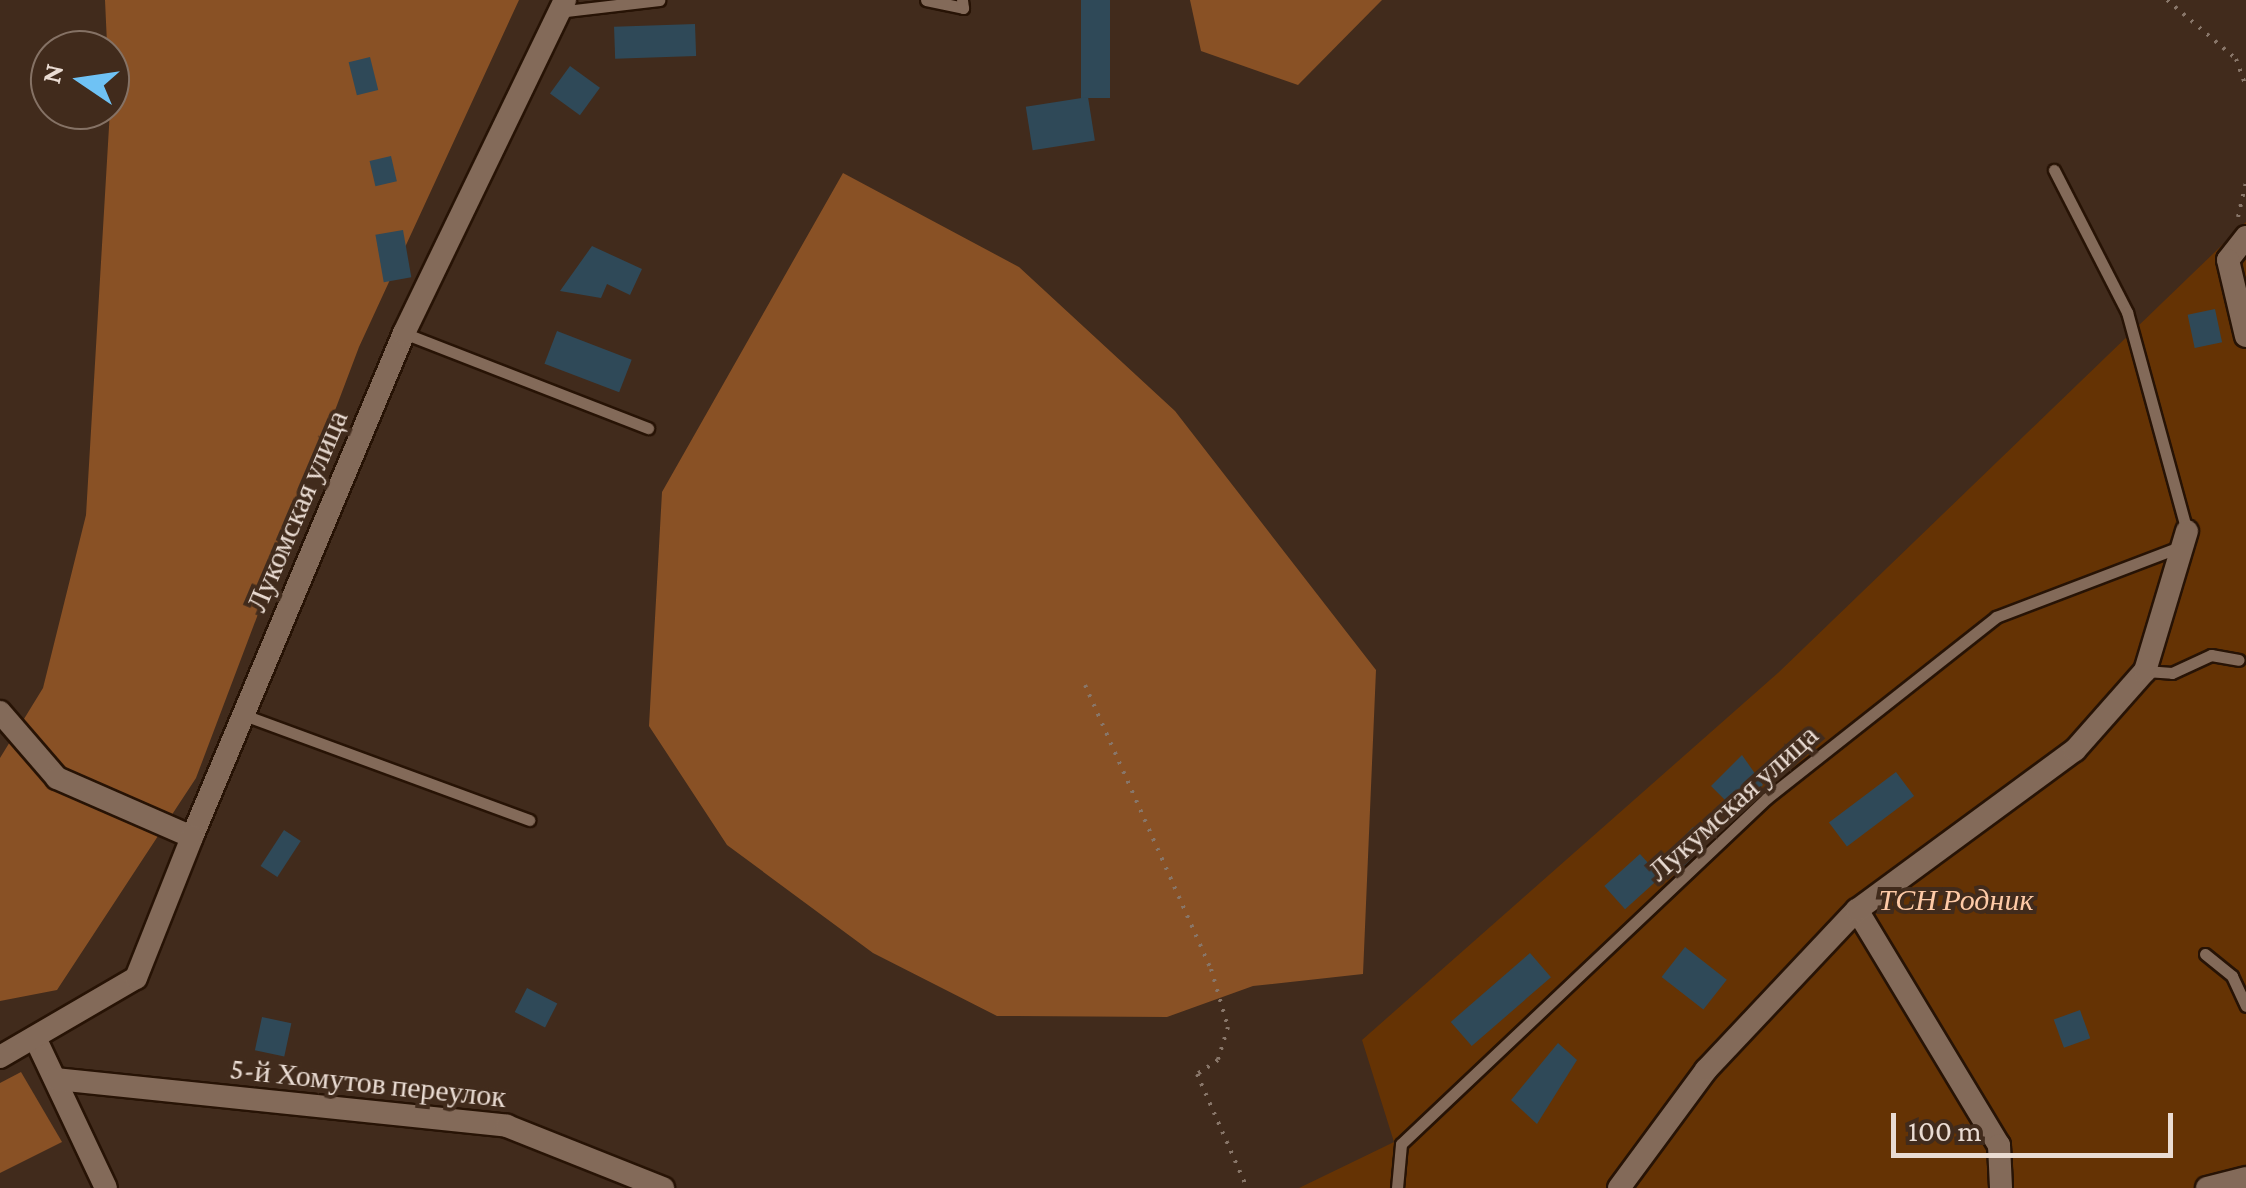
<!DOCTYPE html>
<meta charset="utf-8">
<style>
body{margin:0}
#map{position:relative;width:2246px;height:1188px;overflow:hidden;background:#412b1c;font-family:"Crimson Pro",serif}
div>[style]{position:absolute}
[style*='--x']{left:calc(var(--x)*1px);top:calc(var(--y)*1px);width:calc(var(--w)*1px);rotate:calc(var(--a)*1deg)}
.green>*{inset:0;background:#653304}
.forest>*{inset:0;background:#895125}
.building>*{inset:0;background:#2f4958;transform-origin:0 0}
.path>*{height:4px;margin-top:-2px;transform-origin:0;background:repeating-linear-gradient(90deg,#887669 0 2.5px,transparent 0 10.5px)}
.roads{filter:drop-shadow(2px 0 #271305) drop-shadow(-2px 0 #271305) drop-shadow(0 2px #271305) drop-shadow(0 -2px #271305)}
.service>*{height:11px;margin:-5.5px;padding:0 5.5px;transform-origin:5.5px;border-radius:5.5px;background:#836a59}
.minor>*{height:22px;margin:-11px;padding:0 11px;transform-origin:11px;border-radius:11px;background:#836a59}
span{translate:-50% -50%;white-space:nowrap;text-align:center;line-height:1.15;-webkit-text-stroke:8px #412b1c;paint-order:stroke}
.street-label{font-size:30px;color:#eadcd3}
.park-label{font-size:30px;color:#fecaa7;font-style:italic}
.north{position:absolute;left:30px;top:30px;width:100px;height:100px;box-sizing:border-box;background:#412b1c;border:2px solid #857265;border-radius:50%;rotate:283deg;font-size:28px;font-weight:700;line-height:40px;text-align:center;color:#eadcd3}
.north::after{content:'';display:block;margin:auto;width:35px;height:45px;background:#6fc2f4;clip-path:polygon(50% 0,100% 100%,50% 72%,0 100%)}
.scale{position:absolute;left:1891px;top:1113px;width:282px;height:45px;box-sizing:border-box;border:5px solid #eadcd3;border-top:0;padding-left:12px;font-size:30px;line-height:35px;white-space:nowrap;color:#eadcd3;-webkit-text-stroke:8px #412b1c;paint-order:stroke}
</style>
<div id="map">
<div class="green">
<i style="clip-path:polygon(2246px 222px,2246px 1188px,1299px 1188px,1394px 1142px,1362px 1040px,1779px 672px)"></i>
</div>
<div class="forest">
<i style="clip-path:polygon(105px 0,519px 0,359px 347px,196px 778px,57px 990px,0 1001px,0 758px,43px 688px,86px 515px,110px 110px)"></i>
<i style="clip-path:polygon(1190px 0,1382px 0,1298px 85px,1201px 51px)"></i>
<i style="clip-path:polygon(843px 173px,1019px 267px,1175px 411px,1376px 670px,1363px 974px,1253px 986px,1167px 1017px,997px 1016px,873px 953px,727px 845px,649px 726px,662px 492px)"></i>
<i style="clip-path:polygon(21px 1072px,62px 1142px,0 1173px,0 1083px)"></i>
</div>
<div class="building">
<i style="left:1081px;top:0;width:29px;height:98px"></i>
<i style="left:695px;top:24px;width:32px;height:81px;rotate:88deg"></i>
<i style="left:370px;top:57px;width:34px;height:22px;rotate:76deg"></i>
<i style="left:570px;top:66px;width:37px;height:34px;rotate:36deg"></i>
<i style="left:1088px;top:97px;width:44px;height:63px;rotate:81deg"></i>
<i style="left:391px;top:156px;width:26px;height:22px;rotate:77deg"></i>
<i style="left:403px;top:230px;width:48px;height:28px;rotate:80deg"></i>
<i style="clip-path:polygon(592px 246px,642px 269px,630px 295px,607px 284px,601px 298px,560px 291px)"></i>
<i style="left:2215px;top:309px;width:34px;height:28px;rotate:78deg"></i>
<i style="left:557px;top:331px;width:80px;height:35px;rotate:21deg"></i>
<i style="clip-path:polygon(1742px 755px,1763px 785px,1736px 811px,1711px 786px)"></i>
<i style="left:1896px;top:772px;width:30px;height:84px;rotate:53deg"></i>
<i style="left:1693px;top:827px;width:21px;height:40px;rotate:43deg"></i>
<i style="left:284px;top:830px;width:20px;height:43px;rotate:33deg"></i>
<i style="left:1640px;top:854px;width:31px;height:48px;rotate:48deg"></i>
<i style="left:1685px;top:947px;width:53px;height:38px;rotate:38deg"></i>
<i style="left:1530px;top:953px;width:32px;height:105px;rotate:49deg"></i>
<i style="left:527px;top:988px;width:34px;height:27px;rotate:27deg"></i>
<i style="left:2080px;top:1010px;width:30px;height:28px;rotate:70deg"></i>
<i style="left:262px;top:1017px;width:30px;height:34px;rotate:12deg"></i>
<i style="clip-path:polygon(1558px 1043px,1577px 1060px,1537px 1124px,1511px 1100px)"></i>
</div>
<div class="path">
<i style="--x:2167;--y:0;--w:91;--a:40.5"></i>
<i style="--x:2236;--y:59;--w:29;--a:70"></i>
<i style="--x:2238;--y:217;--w:37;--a:-77"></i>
<i style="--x:1085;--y:685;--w:311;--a:66.1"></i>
<i style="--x:1211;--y:969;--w:60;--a:73.7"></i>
<i style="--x:1228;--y:1027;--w:34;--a:107"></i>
<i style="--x:1218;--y:1060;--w:25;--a:146"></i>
<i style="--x:1197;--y:1074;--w:124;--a:66.3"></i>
</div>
<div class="roads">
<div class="service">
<i style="--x:926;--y:0;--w:38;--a:12"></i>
<i style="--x:963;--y:8;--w:8;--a:-97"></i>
<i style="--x:566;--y:11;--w:94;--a:-6.7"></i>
<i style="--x:2054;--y:170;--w:160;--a:62.8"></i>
<i style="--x:2127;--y:312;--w:227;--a:74.7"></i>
<i style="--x:404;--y:333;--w:262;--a:21.3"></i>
<i style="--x:2145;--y:671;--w:27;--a:4"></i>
<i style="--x:2172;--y:673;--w:43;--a:-24.8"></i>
<i style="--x:2211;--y:655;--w:28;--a:10"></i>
<i style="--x:244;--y:715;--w:304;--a:20.2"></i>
<i style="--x:2205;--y:954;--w:35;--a:39"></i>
<i style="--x:2232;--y:976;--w:33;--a:65"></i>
<i style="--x:1397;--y:1188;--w:44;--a:-84.8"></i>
<i style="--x:1401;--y:1144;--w:504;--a:-43.39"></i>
<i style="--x:1767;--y:798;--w:292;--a:-38.3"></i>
<i style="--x:1996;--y:617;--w:199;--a:-20.9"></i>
</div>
<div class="minor">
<i style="--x:2246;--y:237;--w:29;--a:128"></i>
<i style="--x:2228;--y:260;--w:78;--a:76.7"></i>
<i style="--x:0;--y:712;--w:87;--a:49.2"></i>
<i style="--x:57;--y:778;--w:147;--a:23.6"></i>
<i style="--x:192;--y:837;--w:547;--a:-67.19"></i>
<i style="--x:404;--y:333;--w:370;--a:-64.2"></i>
<i style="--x:1857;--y:910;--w:275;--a:58.9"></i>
<i style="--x:1999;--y:1145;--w:43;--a:87.3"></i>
<i style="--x:37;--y:1042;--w:161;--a:64.7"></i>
<i style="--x:0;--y:1057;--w:157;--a:-30.2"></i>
<i style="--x:136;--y:978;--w:152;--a:-68.3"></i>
<i style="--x:56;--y:1079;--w:453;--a:5.9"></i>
<i style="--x:507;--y:1126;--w:168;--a:21.7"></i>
<i style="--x:1619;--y:1188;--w:147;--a:-53.6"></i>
<i style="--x:1706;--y:1070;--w:220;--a:-46.7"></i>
<i style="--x:1857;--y:910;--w:270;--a:-36.3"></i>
<i style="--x:2075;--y:750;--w:106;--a:-48.5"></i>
<i style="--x:2145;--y:671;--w:146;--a:-73.3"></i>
<i style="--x:2207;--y:1188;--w:40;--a:-14.4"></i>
</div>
</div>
<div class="street-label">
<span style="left:297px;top:511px;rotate:-67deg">Лукомская улица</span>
<span style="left:1733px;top:803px;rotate:-42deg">Лукумская улица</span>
<span style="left:368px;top:1083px;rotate:6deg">5-й Хомутов переулок</span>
</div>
<div class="park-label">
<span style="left:1956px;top:900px">ТСН Родник</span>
</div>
<div class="north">N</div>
<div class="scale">100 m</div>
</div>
